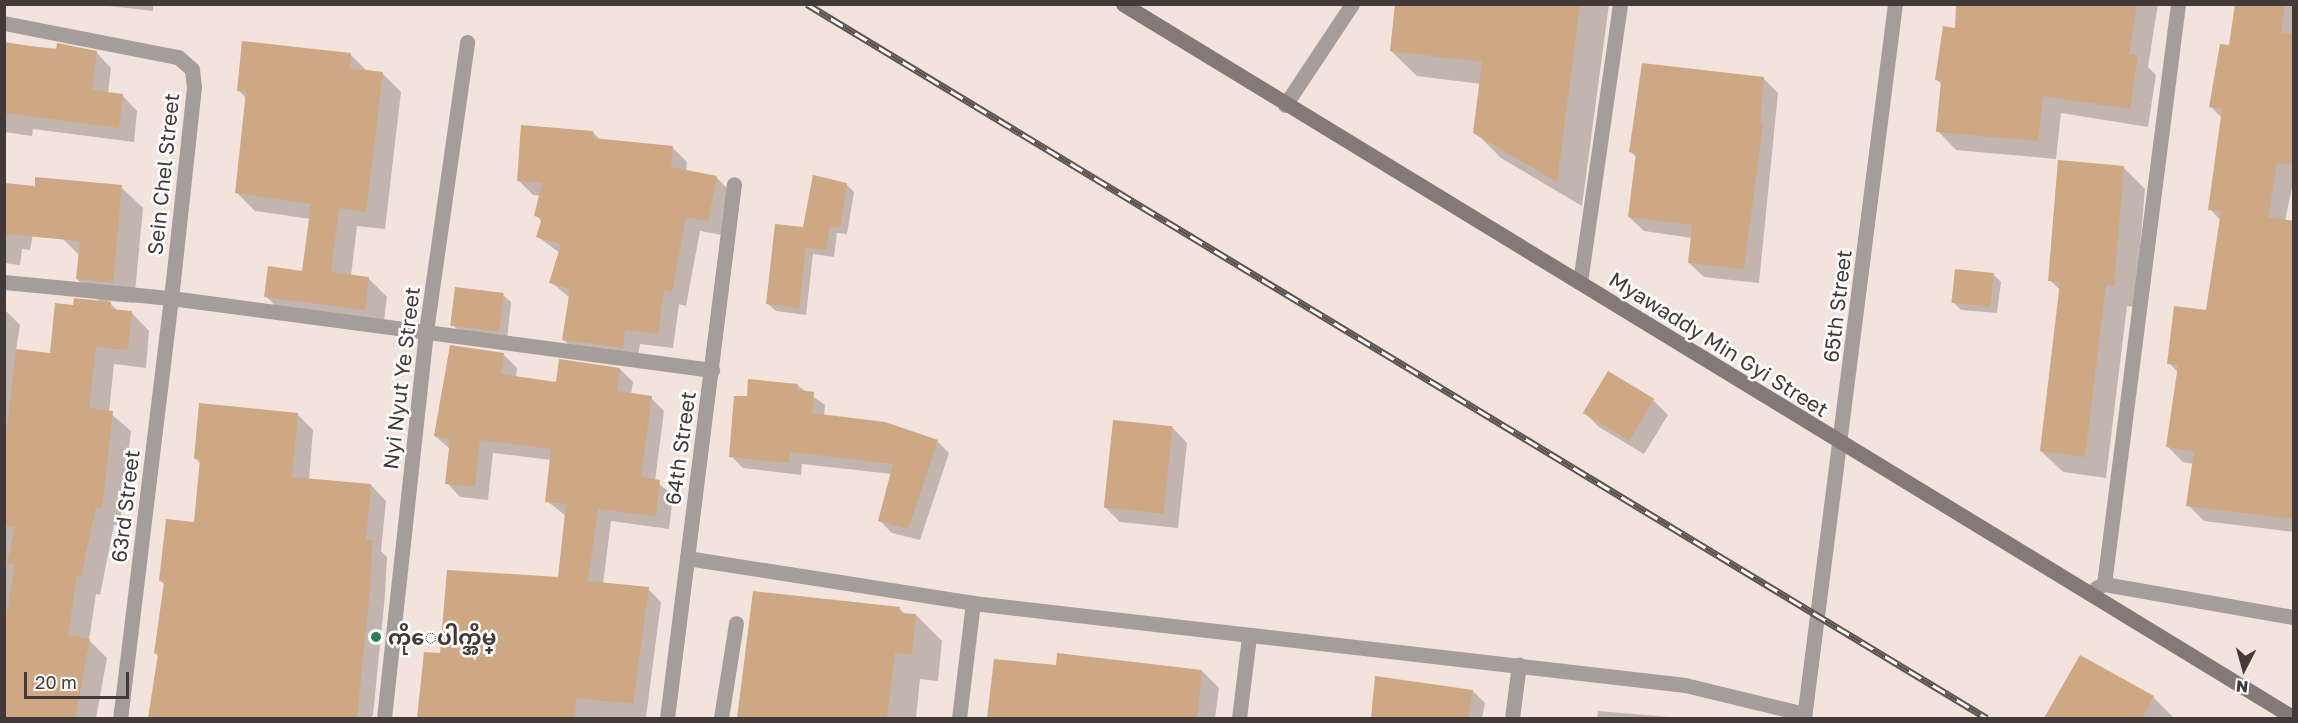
<!DOCTYPE html>
<meta charset="utf-8">
<style>
body{margin:0}
#map{position:relative;width:2298px;height:723px;overflow:hidden;background:#f3e3dd;font-family:"Golos Text","Noto Sans Myanmar",sans-serif}
div>[style]{position:absolute}
[style*='--x']{left:calc(var(--x)*1px);top:calc(var(--y)*1px);width:calc(var(--w)*1px);rotate:calc(var(--a)*1deg)}
.shadow>*{inset:0;background:#0003}
.building>*{inset:0;background:#cea882;transform-origin:0 0}
.service>*{height:15px;margin:-7.5px;padding:0 7.5px;transform-origin:7.5px;border-radius:7.5px;background:#a49d9c}
.minor>*{height:15px;margin:-7.5px;padding:0 7.5px;transform-origin:7.5px;border-radius:7.5px;background:#a49d9c}
.tertiary>*{height:15px;margin:-7.5px;padding:0 7.5px;transform-origin:7.5px;border-radius:7.5px;background:#a49d9c}
.secondary>*{height:15px;margin:-7.5px;padding:0 7.5px;transform-origin:7.5px;border-radius:7.5px;background:#847979}
.rail>*{height:7px;margin-top:-3.5px;transform-origin:0;background:repeating-linear-gradient(90deg,#fff 0 14px,#5d5552 0 28px);box-sizing:border-box;border-block:2px solid #5d5552}
.dots>*{width:16px;height:16px;translate:-50% -50%;box-sizing:border-box;border:3px solid #fff;border-radius:50%}
span{translate:-50% -50%;white-space:nowrap;text-align:center;line-height:1.15;-webkit-text-stroke:5px #fff;paint-order:stroke}
.street-label{font-size:21px;color:#413a38}
.poi-label{font-size:21px;color:#413a38;font-weight:700}
.left{translate:0 -50%;text-align:left}
.frame{position:absolute;inset:0;border:6px solid #413a38;pointer-events:none}
.north{position:absolute;left:2214px;top:639px;width:60px;height:60px;-webkit-text-stroke:4px #fff;paint-order:stroke;rotate:186deg;font-size:16px;font-weight:700;line-height:24px;text-align:center;color:#413a38}
.north::after{content:'';display:block;margin:auto;width:21px;height:27px;background:#413a38;clip-path:polygon(50% 0,100% 100%,50% 72%,0 100%)}
.scale{position:absolute;left:24px;top:672px;width:105px;height:27px;box-sizing:border-box;border:3px solid #413a38;border-top:0;padding-left:8px;font-size:18px;line-height:21px;white-space:nowrap;color:#413a38;-webkit-text-stroke:4px #fff;paint-order:stroke}
</style>
<div id="map">
<div class="shadow">
<i style="clip-path:polygon(91px 4px,153px 4px,153px 11px)"></i>
<i style="clip-path:polygon(1396px 4px,1609px 4px,1582px 206px,1501px 158px,1475px 132px,1481px 84px,1417px 76px,1391px 51px)"></i>
<i style="clip-path:polygon(1958px 4px,2158px 4px,2148px 67px,2156px 75px,2148px 127px,2061px 113px,2056px 159px,1956px 150px,1938px 131px,1942px 85px,1936px 79px,1956px 30px)"></i>
<i style="clip-path:polygon(2237px 4px,2294px 4px,2294px 178px,2285px 221px,2294px 223px,2294px 532px,2204px 521px,2188px 505px,2194px 464px,2183px 462px,2168px 447px,2178px 372px,2169px 363px,2207px 312px,2221px 221px,2210px 209px,2222px 118px,2211px 107px,2230px 46px)"></i>
<i style="clip-path:polygon(4px 44px,96px 52px,111px 68px,108px 94px,122px 95px,137px 111px,134px 142px,33px 129px,32px 136px,4px 132px)"></i>
<i style="clip-path:polygon(350px 54px,368px 72px,382px 73px,401px 92px,385px 229px,357px 226px,351px 276px,368px 278px,387px 297px,383px 328px,284px 315px,266px 296px,303px 272px,311px 219px,255px 211px,236px 192px,247px 99px,238px 90px)"></i>
<i style="clip-path:polygon(1763px 78px,1778px 93px,1759px 283px,1704px 277px,1689px 263px,1692px 238px,1644px 231px,1629px 217px,1637px 158px,1630px 151px)"></i>
<i style="clip-path:polygon(593px 132px,600px 140px,672px 147px,687px 162px,686px 172px,717px 178px,732px 193px,722px 235px,700px 231px,686px 306px,679px 304px,673px 348px,640px 344px,637px 362px,579px 355px,564px 340px,570px 298px,551px 282px,560px 253px,538px 237px,542px 222px,536px 215px,541px 196px,533px 195px,518px 180px)"></i>
<i style="clip-path:polygon(2123px 167px,2145px 189px,2135px 307px,2127px 306px,2106px 478px,2063px 472px,2041px 451px,2061px 291px,2050px 280px)"></i>
<i style="clip-path:polygon(4px 184px,39px 202px,30px 250px,22px 249px,20px 265px,4px 263px)"></i>
<i style="clip-path:polygon(846px 184px,854px 192px,847px 234px,837px 233px,834px 257px,813px 254px,806px 315px,776px 311px,768px 304px,804px 228px)"></i>
<i style="clip-path:polygon(121px 187px,143px 208px,134px 303px,108px 301px,118px 311px,131px 312px,149px 331px,146px 368px,114px 364px,109px 412px,131px 431px,120px 525px,114px 525px,100px 595px,96px 594px,89px 640px,107px 658px,96px 718px,4px 718px,4px 309px,20px 325px,16px 350px,51px 354px,74px 307px,101px 303px,77px 279px,80px 256px,63px 239px)"></i>
<i style="clip-path:polygon(1993px 274px,2001px 282px,1997px 313px,1961px 310px,1953px 302px)"></i>
<i style="clip-path:polygon(503px 295px,511px 302px,507px 339px,461px 333px,453px 325px)"></i>
<i style="clip-path:polygon(504px 355px,517px 368px,516px 378px,557px 383px,620px 369px,633px 382px,631px 395px,651px 398px,664px 411px,655px 481px,673px 495px,669px 529px,611px 521px,603px 584px,648px 589px,661px 602px,646px 717px,418px 718px,426px 653px,441px 655px,559px 579px,566px 516px,547px 501px,551px 460px,493px 453px,488px 500px,460px 497px,447px 483px,450px 449px,435px 436px)"></i>
<i style="clip-path:polygon(797px 385px,825px 405px,824px 416px,937px 441px,949px 453px,920px 540px,892px 533px,880px 521px,892px 474px,802px 464px,801px 475px,743px 468px,731px 456px,748px 398px)"></i>
<i style="clip-path:polygon(1653px 400px,1668px 415px,1644px 454px,1599px 427px,1584px 412px)"></i>
<i style="clip-path:polygon(298px 415px,313px 430px,309px 479px,371px 485px,386px 501px,381px 551px,387px 557px,385px 595px,373px 715px,370px 718px,145px 718px,149px 718px,159px 657px,155px 653px,165px 585px,161px 581px,195px 523px,201px 464px,195px 458px)"></i>
<i style="clip-path:polygon(1172px 427px,1187px 443px,1178px 528px,1120px 522px,1105px 507px)"></i>
<i style="clip-path:polygon(754px 592px,899px 608px,906px 615px,916px 615px,942px 641px,938px 681px,920px 679px,916px 718px,739px 718px)"></i>
<i style="clip-path:polygon(995px 660px,1057px 667px,1202px 671px,1219px 688px,1215px 718px,989px 718px)"></i>
<i style="clip-path:polygon(1377px 678px,1473px 691px,1485px 703px,1482px 718px,1373px 718px)"></i>
<i style="clip-path:polygon(2153px 697px,2174px 718px,2054px 718px,2049px 713px)"></i>
<i style="clip-path:polygon(1598px 711px,1682px 718px,1597px 718px)"></i>
</div>
<div class="building">
<i style="clip-path:polygon(1395px 4px,1580px 4px,1557px 182px,1473px 133px,1482px 62px,1390px 51px)"></i>
<i style="clip-path:polygon(1956px 4px,2137px 4px,2129px 54px,2138px 55px,2130px 109px,2043px 96px,2038px 141px,1936px 132px,1941px 81px,1935px 80px,1943px 26px,1955px 28px)"></i>
<i style="clip-path:polygon(2235px 4px,2285px 4px,2281px 33px,2294px 34px,2294px 165px,2277px 163px,2268px 217px,2294px 221px,2294px 519px,2186px 506px,2194px 451px,2166px 447px,2178px 365px,2167px 364px,2174px 306px,2206px 310px,2221px 211px,2208px 210px,2222px 109px,2209px 107px,2220px 44px,2229px 45px)"></i>
<i style="clip-path:polygon(242px 41px,351px 53px,349px 68px,383px 72px,366px 212px,339px 208px,331px 272px,369px 277px,365px 310px,264px 297px,268px 266px,302px 271px,311px 204px,235px 193px,246px 92px,237px 91px)"></i>
<i style="clip-path:polygon(4px 42px,56px 50px,57px 43px,97px 51px,92px 90px,123px 94px,119px 128px,4px 113px)"></i>
<i style="clip-path:polygon(1642px 63px,1764px 77px,1760px 123px,1763px 124px,1744px 269px,1688px 263px,1692px 225px,1628px 217px,1636px 153px,1629px 152px)"></i>
<i style="clip-path:polygon(521px 125px,593px 131px,593px 138px,673px 146px,671px 167px,717px 176px,708px 221px,686px 217px,672px 292px,664px 290px,658px 334px,625px 330px,623px 348px,562px 340px,570px 289px,549px 283px,561px 244px,536px 237px,542px 218px,534px 216px,542px 183px,517px 181px)"></i>
<i style="clip-path:polygon(2058px 160px,2124px 166px,2114px 286px,2106px 285px,2085px 457px,2040px 451px,2060px 282px,2048px 281px)"></i>
<i style="clip-path:polygon(813px 175px,847px 183px,840px 228px,830px 226px,826px 250px,806px 247px,799px 308px,766px 304px,775px 224px,803px 227px)"></i>
<i style="clip-path:polygon(35px 177px,122px 185px,113px 283px,76px 279px,80px 241px,4px 234px,4px 183px,35px 186px)"></i>
<i style="left:1955px;top:269px;width:39px;height:34px;rotate:6deg"></i>
<i style="left:455px;top:287px;width:49px;height:39px;rotate:7deg"></i>
<i style="clip-path:polygon(74px 298px,111px 302px,111px 309px,132px 311px,128px 350px,96px 347px,89px 408px,113px 411px,102px 508px,96px 507px,81px 577px,77px 576px,68px 635px,90px 639px,75px 718px,4px 718px,4px 631px,15px 564px,7px 563px,15px 527px,4px 526px,4px 452px,16px 349px,50px 353px,55px 303px,73px 305px)"></i>
<i style="clip-path:polygon(450px 345px,504px 353px,501px 374px,556px 382px,559px 359px,620px 368px,617px 391px,652px 396px,641px 477px,660px 480px,656px 516px,598px 509px,588px 581px,649px 587px,633px 704px,576px 698px,575px 718px,417px 718px,424px 652px,440px 653px,447px 570px,558px 577px,566px 504px,545px 502px,551px 449px,480px 440px,475px 487px,445px 484px,450px 439px,434px 436px)"></i>
<i style="left:1608px;top:371px;width:54px;height:49px;rotate:31deg"></i>
<i style="clip-path:polygon(748px 379px,798px 384px,797px 390px,814px 392px,812px 413px,885px 422px,938px 440px,908px 529px,878px 521px,893px 464px,790px 452px,789px 463px,729px 457px,734px 396px,747px 396px)"></i>
<i style="clip-path:polygon(199px 403px,298px 413px,292px 477px,371px 484px,366px 540px,372px 540px,371px 579px,357px 718px,148px 718px,158px 654px,154px 653px,164px 582px,159px 581px,166px 519px,194px 522px,200px 459px,194px 459px)"></i>
<i style="left:1113px;top:420px;width:60px;height:88px;rotate:6deg"></i>
<i style="clip-path:polygon(753px 591px,900px 607px,899px 613px,916px 614px,912px 655px,895px 653px,887px 718px,737px 718px)"></i>
<i style="clip-path:polygon(1057px 653px,1202px 670px,1197px 718px,987px 718px,994px 659px,1056px 665px)"></i>
<i style="clip-path:polygon(2080px 655px,2154px 696px,2142px 718px,2044px 718px)"></i>
<i style="clip-path:polygon(1375px 676px,1473px 690px,1468px 718px,1371px 718px)"></i>
</div>
<div class="service">
<i style="--x:721;--y:718;--w:96;--a:-81"></i>
</div>
<div class="minor">
<i style="--x:4;--y:23;--w:177;--a:11.1"></i>
<i style="--x:178;--y:57;--w:18;--a:41"></i>
<i style="--x:192;--y:69;--w:18;--a:84"></i>
<i style="--x:194;--y:87;--w:212;--a:96.2"></i>
<i style="--x:171;--y:298;--w:423;--a:96.9"></i>
<i style="--x:1285;--y:105;--w:121;--a:-56.4"></i>
<i style="--x:4;--y:282;--w:168;--a:5.5"></i>
<i style="--x:171;--y:298;--w:546;--a:7.58"></i>
<i style="--x:1580;--y:282;--w:281;--a:-81.8"></i>
<i style="--x:687;--y:558;--w:290;--a:8.9"></i>
<i style="--x:973;--y:603;--w:717;--a:6.57"></i>
<i style="--x:1685;--y:685;--w:123;--a:13.6"></i>
<i style="--x:2104;--y:584;--w:585;--a:-82.73"></i>
<i style="--x:2096;--y:588;--w:9;--a:-27"></i>
<i style="--x:2104;--y:584;--w:193;--a:9.9"></i>
<i style="--x:384;--y:718;--w:389;--a:-83.8"></i>
<i style="--x:426;--y:331;--w:292;--a:-81.9"></i>
<i style="--x:667;--y:718;--w:538;--a:-82.85"></i>
<i style="--x:959;--y:718;--w:116;--a:-83.1"></i>
<i style="--x:1239;--y:718;--w:83;--a:-83"></i>
<i style="--x:1512;--y:718;--w:54;--a:-82.6"></i>
</div>
<div class="tertiary">
<i style="--x:1804;--y:718;--w:720;--a:-82.74"></i>
</div>
<div class="secondary">
<i style="--x:1123;--y:4;--w:1372;--a:31.37"></i>
</div>
<div class="rail">
<i style="--x:807;--y:4;--w:1379;--a:31.18"></i>
</div>
<div class="dots">
<i style="left:376px;top:637px;background:#2c8154"></i>
</div>
<div class="street-label">
<span style="left:163px;top:174px;rotate:-84deg">Sein Chel Street</span>
<span style="left:1837px;top:306px;rotate:-83deg">65th Street</span>
<span style="left:1719px;top:344px;rotate:32deg">Myawaddy Min Gyi Street</span>
<span style="left:401px;top:378px;rotate:-83deg">Nyi Nyut Ye Street</span>
<span style="left:680px;top:448px;rotate:-82deg">64th Street</span>
<span style="left:125px;top:506px;rotate:-83deg">63rd Street</span>
</div>
<div class="poi-label">
<span class="left" style="left:388px;top:637px">ကိုေပါက္အိမ္</span>
</div>
<div class="frame"></div>
<div class="north">N</div>
<div class="scale">20 m</div>
</div>
